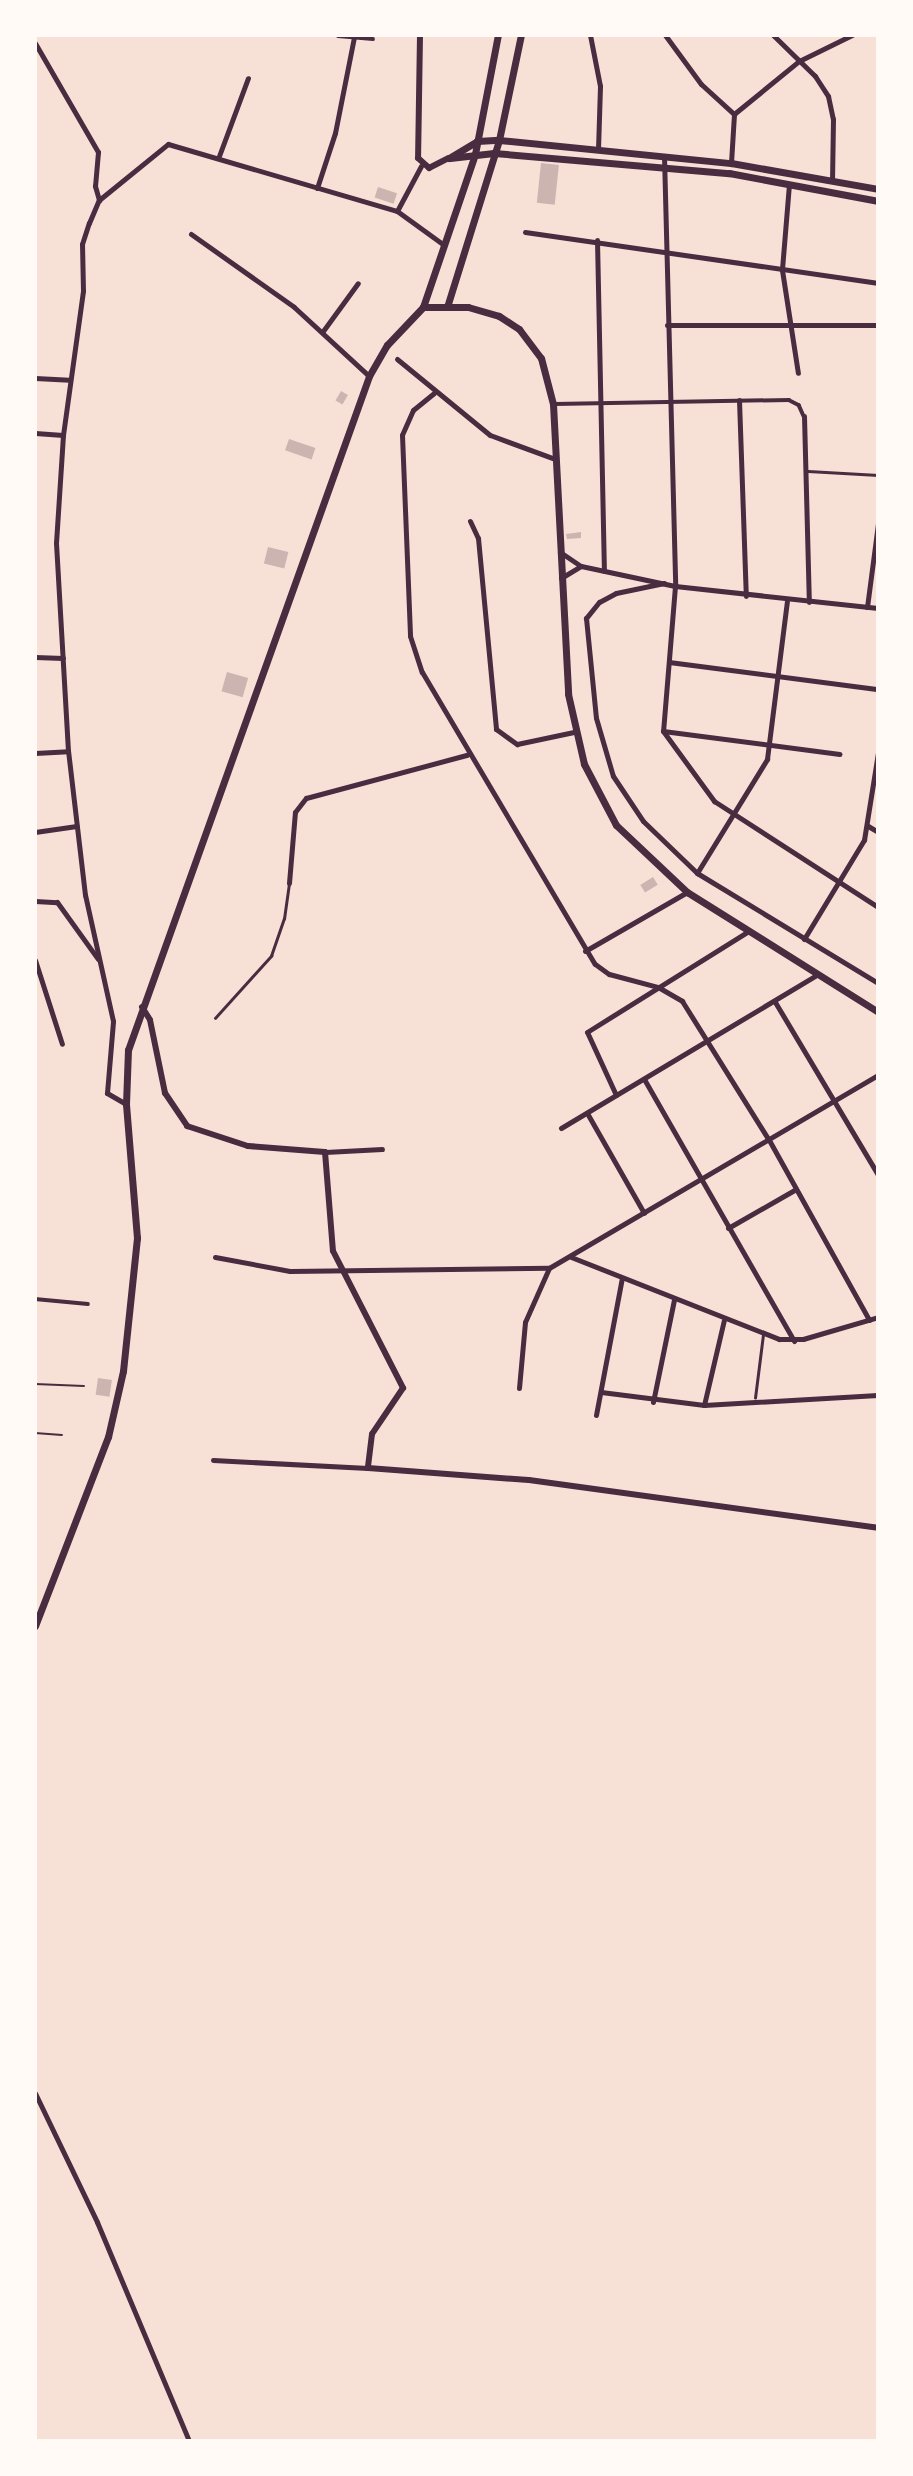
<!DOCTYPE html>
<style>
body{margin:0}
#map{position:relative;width:913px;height:2476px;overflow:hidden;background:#f7e1d7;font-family:Manrope,sans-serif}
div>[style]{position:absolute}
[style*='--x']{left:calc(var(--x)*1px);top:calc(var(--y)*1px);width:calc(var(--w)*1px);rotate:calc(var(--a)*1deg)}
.building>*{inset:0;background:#ccb4b1;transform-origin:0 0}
.path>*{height:2px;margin:-1px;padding:0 1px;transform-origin:1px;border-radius:1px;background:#4a2c40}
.service>*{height:2.5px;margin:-1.25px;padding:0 1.25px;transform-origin:1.25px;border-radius:1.25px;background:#4a2c40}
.pedestrian>*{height:3.5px;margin:-1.75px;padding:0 1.75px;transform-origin:1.75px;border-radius:1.75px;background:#4a2c40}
.minor>*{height:5px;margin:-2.5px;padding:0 2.5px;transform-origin:2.5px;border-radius:2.5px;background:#4a2c40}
.tertiary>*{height:6px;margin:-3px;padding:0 3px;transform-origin:3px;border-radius:3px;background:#4a2c40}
.secondary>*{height:7px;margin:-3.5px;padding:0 3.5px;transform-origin:3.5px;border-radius:3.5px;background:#4a2c40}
span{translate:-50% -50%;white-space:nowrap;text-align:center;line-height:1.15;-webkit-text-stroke:7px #fffaf5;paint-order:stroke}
.frame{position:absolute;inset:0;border:37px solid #fffaf5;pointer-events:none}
</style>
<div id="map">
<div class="building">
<i style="left:541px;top:163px;width:18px;height:40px;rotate:6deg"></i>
<i style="left:378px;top:187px;width:20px;height:11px;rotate:18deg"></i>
<i style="left:341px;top:391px;width:8px;height:11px;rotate:30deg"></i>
<i style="left:289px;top:439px;width:28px;height:12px;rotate:19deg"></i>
<i style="clip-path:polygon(581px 532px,581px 538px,567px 539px,566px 534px)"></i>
<i style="left:268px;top:547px;width:21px;height:17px;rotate:14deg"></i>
<i style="left:227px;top:672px;width:22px;height:20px;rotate:16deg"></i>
<i style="left:653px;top:877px;width:9px;height:15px;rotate:58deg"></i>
<i style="left:98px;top:1378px;width:14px;height:17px;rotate:8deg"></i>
</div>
<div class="path">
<i style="--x:35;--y:1384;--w:49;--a:2.3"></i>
<i style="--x:35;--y:1433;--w:27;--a:4"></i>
</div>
<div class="service">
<i style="--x:808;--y:471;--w:70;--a:3.3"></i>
<i style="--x:215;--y:1018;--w:84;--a:-47.9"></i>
<i style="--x:271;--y:956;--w:39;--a:-71"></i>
<i style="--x:284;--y:919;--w:34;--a:-82"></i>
<i style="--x:755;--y:1398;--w:64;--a:-82.8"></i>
</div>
<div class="pedestrian">
<i style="--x:338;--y:36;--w:35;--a:5"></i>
<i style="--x:555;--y:404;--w:234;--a:-1"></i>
<i style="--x:789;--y:400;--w:11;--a:27"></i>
<i style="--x:799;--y:405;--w:12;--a:66"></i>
<i style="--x:35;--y:1299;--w:53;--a:5.4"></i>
</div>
<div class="minor">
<i style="--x:590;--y:35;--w:52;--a:78.9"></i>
<i style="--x:600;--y:86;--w:63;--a:91.8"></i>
<i style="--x:665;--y:35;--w:61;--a:53.7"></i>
<i style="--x:701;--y:84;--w:45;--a:42.3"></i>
<i style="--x:773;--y:35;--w:59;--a:44.3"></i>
<i style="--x:815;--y:76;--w:24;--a:57"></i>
<i style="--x:828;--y:96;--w:24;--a:78"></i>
<i style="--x:833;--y:119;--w:62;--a:90.9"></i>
<i style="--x:35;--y:43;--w:126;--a:60"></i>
<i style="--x:98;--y:152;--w:34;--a:95"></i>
<i style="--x:95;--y:186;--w:15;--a:74"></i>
<i style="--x:219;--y:156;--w:83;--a:-69.6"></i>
<i style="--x:664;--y:156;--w:430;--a:88.5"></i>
<i style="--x:675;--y:586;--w:145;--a:94.7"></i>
<i style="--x:663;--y:731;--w:87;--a:53.9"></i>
<i style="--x:714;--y:801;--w:195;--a:32.9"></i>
<i style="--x:731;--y:163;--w:49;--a:-86.5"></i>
<i style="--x:734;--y:114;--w:84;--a:-39.2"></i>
<i style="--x:799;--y:61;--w:59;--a:-26.1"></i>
<i style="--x:789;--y:184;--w:86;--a:94.7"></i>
<i style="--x:782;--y:270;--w:104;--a:81.2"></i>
<i style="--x:317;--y:188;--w:58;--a:-71.9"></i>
<i style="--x:335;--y:133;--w:98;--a:-78.8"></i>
<i style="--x:397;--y:211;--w:51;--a:-61.9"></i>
<i style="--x:525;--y:232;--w:357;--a:8.2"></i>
<i style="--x:191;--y:234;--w:126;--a:35.3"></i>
<i style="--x:294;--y:307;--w:102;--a:42.6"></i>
<i style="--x:597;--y:240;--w:331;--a:88.8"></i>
<i style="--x:667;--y:325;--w:211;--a:0"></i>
<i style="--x:323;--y:331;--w:59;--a:-53.9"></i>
<i style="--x:397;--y:359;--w:120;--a:39.3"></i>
<i style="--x:490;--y:435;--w:69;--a:20.3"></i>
<i style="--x:35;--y:378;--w:34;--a:3"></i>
<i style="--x:434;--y:393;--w:27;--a:141"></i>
<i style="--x:413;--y:410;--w:27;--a:114"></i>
<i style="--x:402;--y:435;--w:201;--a:87.7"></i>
<i style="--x:410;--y:636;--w:38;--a:72"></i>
<i style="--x:422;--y:672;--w:339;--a:59.4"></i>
<i style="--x:595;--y:964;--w:17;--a:36"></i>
<i style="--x:609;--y:974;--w:51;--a:14.9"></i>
<i style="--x:658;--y:987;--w:28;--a:30"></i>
<i style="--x:682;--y:1001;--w:164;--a:58"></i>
<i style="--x:769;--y:1140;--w:206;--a:60.9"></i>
<i style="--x:739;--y:400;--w:196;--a:88"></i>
<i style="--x:804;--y:416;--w:186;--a:88.5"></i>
<i style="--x:35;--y:433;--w:28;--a:4"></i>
<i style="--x:470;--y:521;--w:19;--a:65"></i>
<i style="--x:478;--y:538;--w:192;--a:84.6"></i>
<i style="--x:496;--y:729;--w:26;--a:36"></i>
<i style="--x:517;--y:744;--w:58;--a:-11.9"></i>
<i style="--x:560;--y:552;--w:25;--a:34"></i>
<i style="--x:581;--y:566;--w:96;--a:12"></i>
<i style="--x:675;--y:586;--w:204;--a:6.2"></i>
<i style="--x:561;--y:578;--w:23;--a:-31"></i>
<i style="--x:664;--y:583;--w:49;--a:168.2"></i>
<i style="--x:616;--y:593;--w:19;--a:152"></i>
<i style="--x:599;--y:602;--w:21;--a:129"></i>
<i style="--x:586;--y:618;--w:100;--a:84.3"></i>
<i style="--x:596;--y:718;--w:60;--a:73.7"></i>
<i style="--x:613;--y:776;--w:54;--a:56.3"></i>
<i style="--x:643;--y:821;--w:75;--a:43.9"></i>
<i style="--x:697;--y:873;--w:212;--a:31.3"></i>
<i style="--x:867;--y:607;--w:85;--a:-82.5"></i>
<i style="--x:35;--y:657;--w:28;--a:2"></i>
<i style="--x:669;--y:662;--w:211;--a:7.4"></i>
<i style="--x:663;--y:731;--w:178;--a:7.4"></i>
<i style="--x:35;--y:753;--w:33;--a:-3"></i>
<i style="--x:868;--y:826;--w:12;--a:31"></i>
<i style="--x:35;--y:832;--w:42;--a:-8.1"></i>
<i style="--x:697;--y:873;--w:134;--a:-58.4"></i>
<i style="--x:767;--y:759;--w:159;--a:-82.8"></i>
<i style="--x:289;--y:883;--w:71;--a:-85.2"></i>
<i style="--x:295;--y:812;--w:18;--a:-52"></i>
<i style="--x:306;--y:798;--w:167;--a:-15"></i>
<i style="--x:35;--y:901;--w:22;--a:3"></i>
<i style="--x:57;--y:902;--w:70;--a:54.3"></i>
<i style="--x:804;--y:939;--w:116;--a:-58.8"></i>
<i style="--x:864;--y:840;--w:88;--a:-80.9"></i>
<i style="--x:585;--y:951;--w:118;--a:-30"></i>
<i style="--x:35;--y:960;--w:88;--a:72.2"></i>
<i style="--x:775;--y:1002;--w:201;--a:59.2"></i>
<i style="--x:644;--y:1079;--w:302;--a:60.2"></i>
<i style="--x:616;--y:1095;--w:69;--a:-114.7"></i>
<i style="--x:587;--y:1032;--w:189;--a:-32"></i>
<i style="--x:126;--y:1104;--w:22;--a:-150"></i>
<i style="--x:107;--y:1093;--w:72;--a:-85.2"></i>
<i style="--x:113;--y:1021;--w:129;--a:-102.5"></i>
<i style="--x:85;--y:895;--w:145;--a:-96.7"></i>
<i style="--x:68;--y:751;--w:208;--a:-93.3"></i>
<i style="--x:56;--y:543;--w:108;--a:-86.3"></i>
<i style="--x:63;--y:435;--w:145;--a:-82.1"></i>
<i style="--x:83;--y:291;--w:47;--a:-91.2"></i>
<i style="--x:82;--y:244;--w:22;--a:-72"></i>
<i style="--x:89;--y:223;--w:25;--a:-67"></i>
<i style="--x:99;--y:200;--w:89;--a:-39.1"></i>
<i style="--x:168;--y:144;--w:239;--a:16.3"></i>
<i style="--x:397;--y:211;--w:58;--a:35.9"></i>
<i style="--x:587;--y:1113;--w:115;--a:60.3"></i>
<i style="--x:561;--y:1128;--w:300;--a:-30.9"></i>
<i style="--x:325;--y:1152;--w:57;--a:-3"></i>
<i style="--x:728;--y:1228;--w:78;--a:-29.8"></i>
<i style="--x:215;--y:1257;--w:76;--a:10.6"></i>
<i style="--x:290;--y:1271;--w:259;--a:-0.7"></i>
<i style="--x:549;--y:1268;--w:381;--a:-30.4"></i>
<i style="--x:571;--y:1257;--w:224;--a:21.5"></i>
<i style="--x:779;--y:1339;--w:24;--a:0"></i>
<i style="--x:803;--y:1339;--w:78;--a:-16.3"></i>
<i style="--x:519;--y:1388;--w:66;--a:-84.8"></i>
<i style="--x:525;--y:1322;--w:59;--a:-66"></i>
<i style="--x:601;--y:1392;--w:104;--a:7.2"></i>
<i style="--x:704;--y:1405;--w:174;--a:-3.3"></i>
<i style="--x:653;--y:1402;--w:104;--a:-78.4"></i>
<i style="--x:704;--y:1405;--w:87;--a:-76.8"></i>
<i style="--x:596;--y:1415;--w:139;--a:-79.3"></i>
<i style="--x:213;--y:1460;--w:155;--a:3"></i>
<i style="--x:35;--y:2093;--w:143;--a:64.3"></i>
<i style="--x:97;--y:2222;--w:238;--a:67.2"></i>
</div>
<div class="tertiary">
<i style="--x:420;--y:35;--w:123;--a:90.9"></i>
<i style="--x:418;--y:158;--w:15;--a:42"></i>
<i style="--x:429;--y:168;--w:22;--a:-27"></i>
<i style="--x:142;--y:1007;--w:15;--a:58"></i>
<i style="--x:150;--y:1020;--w:75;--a:78.4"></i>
<i style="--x:165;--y:1093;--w:40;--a:56"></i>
<i style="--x:187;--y:1126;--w:64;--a:18.2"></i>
<i style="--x:248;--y:1146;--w:77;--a:4.5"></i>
<i style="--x:325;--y:1152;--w:99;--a:85.4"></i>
<i style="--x:333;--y:1251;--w:154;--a:62.9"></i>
<i style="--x:403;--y:1388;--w:55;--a:124"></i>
<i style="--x:372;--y:1434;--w:34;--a:97"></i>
<i style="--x:368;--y:1468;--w:161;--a:4.3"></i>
<i style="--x:529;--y:1480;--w:352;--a:7.8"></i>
</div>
<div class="secondary">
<i style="--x:449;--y:158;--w:33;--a:-31"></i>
<i style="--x:477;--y:141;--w:22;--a:-3"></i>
<i style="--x:499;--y:140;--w:233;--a:5.7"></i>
<i style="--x:731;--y:163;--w:149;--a:10"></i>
<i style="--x:450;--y:158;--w:44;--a:-6.5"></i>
<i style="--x:494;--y:153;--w:236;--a:4.9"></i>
<i style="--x:729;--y:173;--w:152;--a:10.6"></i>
<i style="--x:423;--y:307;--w:162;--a:-71.2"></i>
<i style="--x:475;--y:154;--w:121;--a:-79.1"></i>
<i style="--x:447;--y:307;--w:175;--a:-72.7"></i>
<i style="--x:499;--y:140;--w:107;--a:-78.2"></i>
<i style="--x:35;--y:1626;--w:203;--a:-68.9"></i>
<i style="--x:108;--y:1437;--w:68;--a:-77.2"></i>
<i style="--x:123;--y:1371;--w:134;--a:-84"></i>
<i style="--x:137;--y:1238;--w:134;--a:-94.7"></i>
<i style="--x:126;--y:1104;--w:54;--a:-87.9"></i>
<i style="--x:128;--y:1050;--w:716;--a:-70.32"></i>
<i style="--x:369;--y:376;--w:36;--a:-60"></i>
<i style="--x:387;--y:345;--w:52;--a:-46.5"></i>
<i style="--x:423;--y:307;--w:45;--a:0"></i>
<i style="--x:468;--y:307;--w:32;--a:16"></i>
<i style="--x:499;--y:316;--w:24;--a:33"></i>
<i style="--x:519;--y:329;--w:36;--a:53"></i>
<i style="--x:541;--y:358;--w:48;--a:75.4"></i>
<i style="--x:553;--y:404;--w:290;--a:87"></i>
<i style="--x:568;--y:694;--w:72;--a:77.1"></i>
<i style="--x:584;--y:764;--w:69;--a:62.3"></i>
<i style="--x:616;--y:825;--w:98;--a:43.3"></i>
<i style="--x:687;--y:892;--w:226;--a:32.1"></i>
</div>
<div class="frame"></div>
</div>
